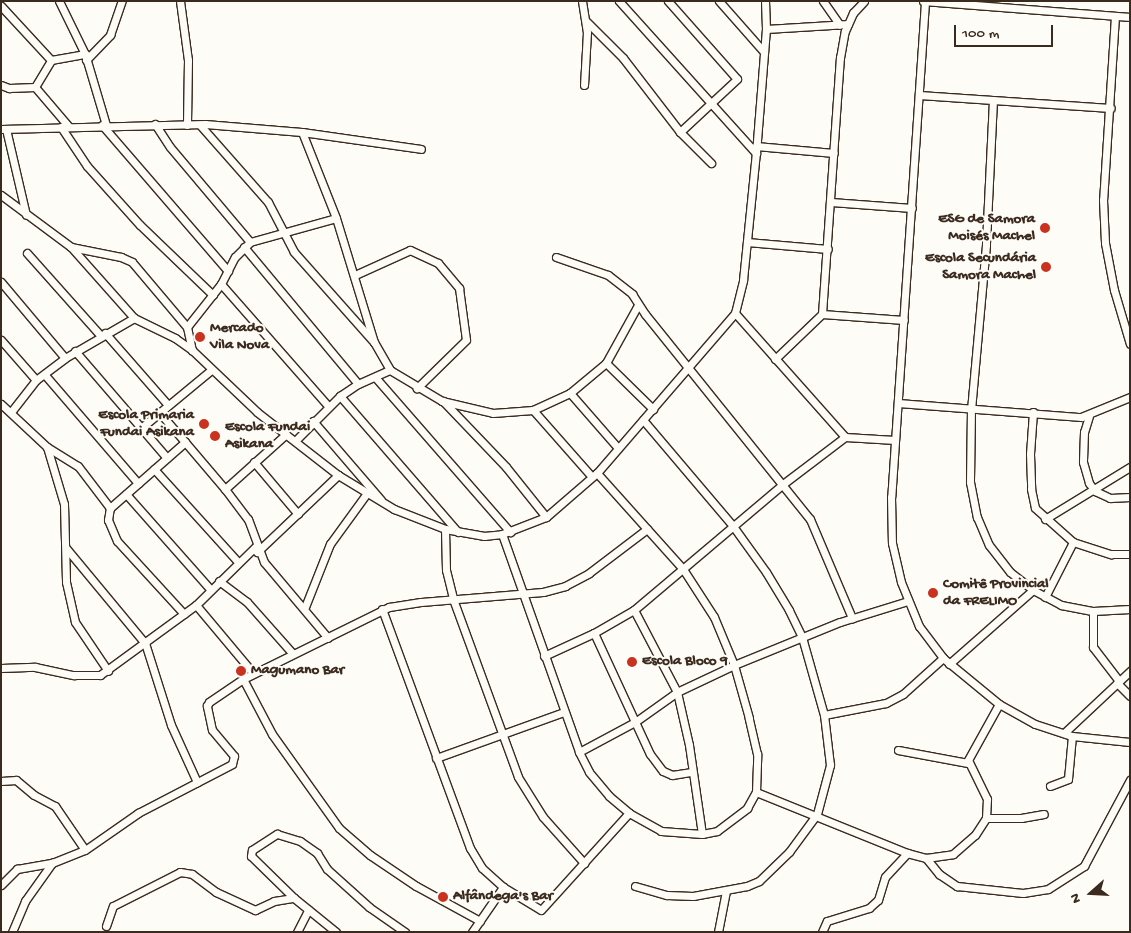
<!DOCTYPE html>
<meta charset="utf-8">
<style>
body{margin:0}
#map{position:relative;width:1131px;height:933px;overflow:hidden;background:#fdfcf7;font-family:"Gochi Hand",sans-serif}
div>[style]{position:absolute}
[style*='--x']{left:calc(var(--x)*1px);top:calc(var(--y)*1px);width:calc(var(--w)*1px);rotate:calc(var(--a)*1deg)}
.roads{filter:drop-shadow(1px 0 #3b2a1e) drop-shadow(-1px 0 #3b2a1e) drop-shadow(0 1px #3b2a1e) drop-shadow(0 -1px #3b2a1e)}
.street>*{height:7px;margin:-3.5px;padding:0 3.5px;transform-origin:3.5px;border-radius:3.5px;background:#fdfcf7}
.dots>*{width:14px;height:14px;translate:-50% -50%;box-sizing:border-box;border:2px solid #fdfcf7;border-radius:50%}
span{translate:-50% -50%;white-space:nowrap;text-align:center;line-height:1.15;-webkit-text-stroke:4px #fdfcf7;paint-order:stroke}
.poi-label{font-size:15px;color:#3b2a1e;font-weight:700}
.right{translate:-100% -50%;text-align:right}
.left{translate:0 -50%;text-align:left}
.frame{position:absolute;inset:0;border:2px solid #3b2a1e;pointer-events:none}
.north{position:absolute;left:1066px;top:868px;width:50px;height:50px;-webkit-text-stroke:4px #fdfcf7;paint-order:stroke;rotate:251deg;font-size:14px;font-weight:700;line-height:20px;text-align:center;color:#3b2a1e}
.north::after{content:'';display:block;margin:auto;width:18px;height:22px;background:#3b2a1e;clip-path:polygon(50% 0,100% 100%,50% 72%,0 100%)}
.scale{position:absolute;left:954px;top:25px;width:99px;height:22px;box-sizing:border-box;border:2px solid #3b2a1e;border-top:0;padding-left:6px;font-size:15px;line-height:18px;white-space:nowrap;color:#3b2a1e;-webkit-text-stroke:4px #fdfcf7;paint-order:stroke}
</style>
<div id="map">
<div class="roads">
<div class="street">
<i style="--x:59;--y:1;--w:59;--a:63.9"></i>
<i style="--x:85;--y:54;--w:74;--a:73.5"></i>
<i style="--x:180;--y:1;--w:60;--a:82.3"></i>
<i style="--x:188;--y:60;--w:65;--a:90.9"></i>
<i style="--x:582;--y:1;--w:31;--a:81"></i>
<i style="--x:587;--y:32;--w:53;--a:93.2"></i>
<i style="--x:619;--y:1;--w:205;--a:48"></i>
<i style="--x:668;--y:1;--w:104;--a:48.5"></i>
<i style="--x:737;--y:79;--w:78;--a:137.1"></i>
<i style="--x:719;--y:1;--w:68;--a:48.6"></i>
<i style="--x:823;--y:1;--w:29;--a:55"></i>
<i style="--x:923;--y:1;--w:208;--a:4.4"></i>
<i style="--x:925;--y:2;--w:496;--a:93.9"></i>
<i style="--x:891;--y:497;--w:46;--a:88.8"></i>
<i style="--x:892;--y:543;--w:40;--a:77"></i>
<i style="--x:901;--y:582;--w:48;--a:67.8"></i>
<i style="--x:919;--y:626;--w:40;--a:53"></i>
<i style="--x:943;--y:658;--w:72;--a:39.4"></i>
<i style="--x:999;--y:704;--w:41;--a:29.1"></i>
<i style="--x:1035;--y:724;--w:39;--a:18"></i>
<i style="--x:1072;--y:736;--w:58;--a:5.9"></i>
<i style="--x:1;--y:6;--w:74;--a:47.2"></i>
<i style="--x:1115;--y:16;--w:184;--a:93.7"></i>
<i style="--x:1103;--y:200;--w:43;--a:87.3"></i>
<i style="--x:1105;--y:243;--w:48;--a:79.2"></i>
<i style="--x:1114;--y:290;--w:56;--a:73.5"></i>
<i style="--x:587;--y:22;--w:51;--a:45"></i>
<i style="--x:623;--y:58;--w:93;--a:52.4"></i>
<i style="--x:680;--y:132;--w:44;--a:45"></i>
<i style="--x:766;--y:29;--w:82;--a:-3.5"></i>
<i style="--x:86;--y:60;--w:35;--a:-46"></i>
<i style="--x:110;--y:35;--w:36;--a:-71"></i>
<i style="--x:1;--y:85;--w:9;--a:21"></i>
<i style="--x:9;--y:88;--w:26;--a:-2"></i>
<i style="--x:35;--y:87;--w:52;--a:49.6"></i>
<i style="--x:35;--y:87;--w:31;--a:-59"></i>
<i style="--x:51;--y:60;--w:35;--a:-10"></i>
<i style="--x:919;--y:95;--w:192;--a:3.9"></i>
<i style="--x:993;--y:100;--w:145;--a:92.8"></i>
<i style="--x:986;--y:245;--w:165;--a:95.2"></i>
<i style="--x:971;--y:409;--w:73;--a:90.8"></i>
<i style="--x:970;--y:482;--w:36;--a:79"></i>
<i style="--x:977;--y:517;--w:30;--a:67"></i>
<i style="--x:989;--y:545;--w:34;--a:52"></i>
<i style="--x:1010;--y:572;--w:29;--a:38"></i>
<i style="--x:1033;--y:590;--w:32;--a:28"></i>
<i style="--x:1061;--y:605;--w:33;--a:11"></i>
<i style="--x:1093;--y:611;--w:37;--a:-3"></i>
<i style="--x:155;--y:124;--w:27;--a:57"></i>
<i style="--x:170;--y:147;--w:124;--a:49.9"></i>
<i style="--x:102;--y:125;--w:193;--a:49.2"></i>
<i style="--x:200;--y:125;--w:103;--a:48.6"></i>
<i style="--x:268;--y:202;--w:56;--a:62.5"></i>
<i style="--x:294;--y:252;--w:120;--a:48.4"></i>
<i style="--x:61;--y:127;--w:47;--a:56.3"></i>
<i style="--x:87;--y:166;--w:79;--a:48.1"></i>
<i style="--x:140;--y:225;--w:101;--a:43.8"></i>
<i style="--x:1;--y:129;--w:204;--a:-1.4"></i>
<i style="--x:205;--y:124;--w:97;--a:4.7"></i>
<i style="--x:302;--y:132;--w:120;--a:8.1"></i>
<i style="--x:6;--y:129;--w:88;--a:76.9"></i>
<i style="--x:302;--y:132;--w:92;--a:68.4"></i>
<i style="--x:336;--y:218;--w:130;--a:73"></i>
<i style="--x:374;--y:342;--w:32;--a:60"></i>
<i style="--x:756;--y:146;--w:78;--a:5.1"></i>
<i style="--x:1;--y:195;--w:87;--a:36.6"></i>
<i style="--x:71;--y:247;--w:95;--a:48.4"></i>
<i style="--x:134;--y:318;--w:46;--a:26"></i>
<i style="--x:175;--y:338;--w:21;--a:35"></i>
<i style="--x:192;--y:350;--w:90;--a:43.6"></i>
<i style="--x:257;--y:412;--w:103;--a:37.9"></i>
<i style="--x:338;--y:475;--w:66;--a:31.3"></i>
<i style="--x:394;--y:509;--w:55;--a:21.4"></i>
<i style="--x:445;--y:529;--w:40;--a:10"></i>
<i style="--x:484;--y:536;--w:18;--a:-6"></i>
<i style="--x:502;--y:534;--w:47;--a:-21.1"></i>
<i style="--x:546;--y:517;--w:67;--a:-40.8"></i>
<i style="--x:597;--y:473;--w:211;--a:-49.2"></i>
<i style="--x:735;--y:313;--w:34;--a:-76"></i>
<i style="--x:743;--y:280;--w:128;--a:-84.2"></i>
<i style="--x:756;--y:153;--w:124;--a:-85.4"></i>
<i style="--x:766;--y:29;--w:28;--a:-92"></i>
<i style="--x:831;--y:202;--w:81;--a:4.2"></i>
<i style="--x:747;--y:242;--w:81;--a:4.9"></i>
<i style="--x:71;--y:247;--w:51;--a:11.3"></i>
<i style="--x:121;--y:257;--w:12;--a:24"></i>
<i style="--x:132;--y:262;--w:85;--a:49.8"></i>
<i style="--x:187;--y:327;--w:24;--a:78"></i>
<i style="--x:244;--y:247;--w:178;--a:50.2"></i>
<i style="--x:27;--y:253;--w:110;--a:48.3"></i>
<i style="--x:556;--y:257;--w:55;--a:19.1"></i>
<i style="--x:608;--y:275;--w:31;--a:38"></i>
<i style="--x:632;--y:294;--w:24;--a:57"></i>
<i style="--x:645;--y:314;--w:263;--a:51.2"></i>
<i style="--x:810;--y:519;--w:108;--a:67"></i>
<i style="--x:355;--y:275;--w:60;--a:-24.4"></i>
<i style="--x:410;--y:250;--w:31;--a:25"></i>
<i style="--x:438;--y:263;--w:33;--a:50"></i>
<i style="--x:459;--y:288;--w:52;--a:82.3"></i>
<i style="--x:466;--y:340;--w:69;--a:135.6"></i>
<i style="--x:1;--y:282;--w:99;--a:49.9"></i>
<i style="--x:221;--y:284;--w:162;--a:48.7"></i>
<i style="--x:735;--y:313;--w:166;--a:48.4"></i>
<i style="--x:845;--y:437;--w:50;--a:3.4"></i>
<i style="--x:822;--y:314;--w:257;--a:-86"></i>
<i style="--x:840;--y:58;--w:27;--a:-80"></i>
<i style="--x:845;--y:31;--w:20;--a:-66"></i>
<i style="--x:853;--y:13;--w:16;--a:-47"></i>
<i style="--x:187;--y:327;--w:55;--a:-51.7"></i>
<i style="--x:221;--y:284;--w:30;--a:-63"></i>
<i style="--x:235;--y:257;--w:21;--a:-45"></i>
<i style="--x:250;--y:242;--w:89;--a:-15.6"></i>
<i style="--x:105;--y:333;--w:96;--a:48.8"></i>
<i style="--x:1;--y:340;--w:53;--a:48.8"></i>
<i style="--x:75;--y:351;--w:141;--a:49.3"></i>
<i style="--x:775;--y:359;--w:65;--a:-43.8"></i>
<i style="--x:822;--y:314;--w:82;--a:4.2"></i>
<i style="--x:606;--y:363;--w:66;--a:44.4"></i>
<i style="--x:45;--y:375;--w:143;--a:49.3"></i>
<i style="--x:375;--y:377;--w:206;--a:48.9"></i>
<i style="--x:570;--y:393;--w:73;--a:48.9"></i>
<i style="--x:340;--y:396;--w:180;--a:49.1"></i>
<i style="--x:443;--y:401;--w:91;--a:46.3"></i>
<i style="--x:506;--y:467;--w:64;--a:51.3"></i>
<i style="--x:898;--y:403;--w:184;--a:4.4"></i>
<i style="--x:1081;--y:417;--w:53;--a:-22.2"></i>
<i style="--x:1;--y:404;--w:63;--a:43.1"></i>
<i style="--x:47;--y:447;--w:59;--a:73.4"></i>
<i style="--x:64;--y:504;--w:78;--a:88.5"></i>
<i style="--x:66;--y:582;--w:41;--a:77.3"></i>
<i style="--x:75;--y:622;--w:59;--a:56"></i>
<i style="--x:533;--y:410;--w:89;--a:48.6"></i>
<i style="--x:11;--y:412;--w:41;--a:-52"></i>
<i style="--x:36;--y:380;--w:36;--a:-37"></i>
<i style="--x:65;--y:358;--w:80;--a:-30.1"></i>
<i style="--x:159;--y:412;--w:40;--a:49"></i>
<i style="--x:1033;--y:412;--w:42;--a:94.1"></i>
<i style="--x:1030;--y:454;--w:35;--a:88"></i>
<i style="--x:1031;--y:489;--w:19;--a:78"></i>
<i style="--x:1035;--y:508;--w:51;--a:41.8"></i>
<i style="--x:1073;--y:542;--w:40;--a:18"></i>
<i style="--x:1111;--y:554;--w:19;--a:0"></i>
<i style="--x:1089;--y:416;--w:17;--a:107"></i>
<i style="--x:1084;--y:432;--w:30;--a:92"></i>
<i style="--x:1083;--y:462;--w:22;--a:74"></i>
<i style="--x:1089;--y:483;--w:10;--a:53"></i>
<i style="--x:1095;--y:491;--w:17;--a:25"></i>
<i style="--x:1110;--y:498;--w:20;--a:-3"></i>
<i style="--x:313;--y:421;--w:104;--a:49.3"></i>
<i style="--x:141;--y:428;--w:91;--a:-39.6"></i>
<i style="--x:295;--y:441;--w:64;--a:-45"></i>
<i style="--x:340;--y:396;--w:22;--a:-34"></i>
<i style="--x:358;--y:384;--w:35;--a:-24"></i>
<i style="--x:390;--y:370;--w:61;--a:30.8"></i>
<i style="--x:442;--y:401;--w:52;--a:13.2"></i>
<i style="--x:493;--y:413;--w:40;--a:-4.3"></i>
<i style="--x:533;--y:410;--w:41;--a:-24.7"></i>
<i style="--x:570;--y:393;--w:47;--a:-39.8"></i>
<i style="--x:606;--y:363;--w:66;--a:-61.1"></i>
<i style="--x:47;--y:447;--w:36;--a:32"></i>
<i style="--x:78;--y:466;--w:53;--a:52.7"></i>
<i style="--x:254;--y:462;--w:68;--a:49.8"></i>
<i style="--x:154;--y:469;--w:125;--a:47.9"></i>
<i style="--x:225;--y:489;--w:38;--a:53"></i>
<i style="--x:248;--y:519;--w:46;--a:69.6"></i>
<i style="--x:264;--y:562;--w:99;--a:49.9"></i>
<i style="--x:126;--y:494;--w:128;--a:48.5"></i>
<i style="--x:1045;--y:519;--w:100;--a:-31.5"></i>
<i style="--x:445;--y:529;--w:41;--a:88.6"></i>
<i style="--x:446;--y:570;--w:30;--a:76"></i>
<i style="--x:453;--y:599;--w:189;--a:69.9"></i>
<i style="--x:518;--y:777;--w:47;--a:58"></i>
<i style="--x:543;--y:817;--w:62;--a:48.3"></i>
<i style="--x:502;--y:534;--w:231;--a:70.5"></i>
<i style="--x:579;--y:752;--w:64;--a:-28.2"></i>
<i style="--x:635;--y:722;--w:52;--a:-35.5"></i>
<i style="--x:677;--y:692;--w:63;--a:-25.3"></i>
<i style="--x:734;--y:665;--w:114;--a:-22.1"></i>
<i style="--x:840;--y:622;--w:71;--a:-17.2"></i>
<i style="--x:66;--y:548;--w:124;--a:50.3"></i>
<i style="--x:145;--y:643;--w:86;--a:72.4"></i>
<i style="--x:171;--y:725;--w:63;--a:65.5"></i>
<i style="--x:257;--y:552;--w:112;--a:-43.5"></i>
<i style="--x:219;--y:581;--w:35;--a:37"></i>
<i style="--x:247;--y:602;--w:69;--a:48.5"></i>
<i style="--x:1045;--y:597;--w:62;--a:-63"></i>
<i style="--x:196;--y:605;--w:84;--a:-44.5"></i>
<i style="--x:305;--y:607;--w:68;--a:-68.4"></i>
<i style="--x:330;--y:544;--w:63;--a:-54"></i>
<i style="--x:382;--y:609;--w:255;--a:69.8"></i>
<i style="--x:470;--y:848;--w:23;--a:59"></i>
<i style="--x:482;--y:868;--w:28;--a:42"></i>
<i style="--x:503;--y:887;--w:44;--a:31.2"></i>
<i style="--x:541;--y:910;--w:131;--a:-47.8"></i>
<i style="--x:634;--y:610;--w:93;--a:62.3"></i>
<i style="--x:677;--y:692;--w:54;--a:77.2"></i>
<i style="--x:689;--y:745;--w:90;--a:81.7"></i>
<i style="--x:1093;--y:611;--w:36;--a:90"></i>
<i style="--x:1093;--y:647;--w:43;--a:52.6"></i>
<i style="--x:184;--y:614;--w:99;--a:-132.5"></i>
<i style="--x:117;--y:541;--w:23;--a:-113"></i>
<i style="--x:108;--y:520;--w:12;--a:-81"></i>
<i style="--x:110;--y:508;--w:100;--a:-41.3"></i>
<i style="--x:185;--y:442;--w:62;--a:49.6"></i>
<i style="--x:225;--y:489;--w:82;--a:-42"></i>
<i style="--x:594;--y:633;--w:133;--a:65.2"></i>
<i style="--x:650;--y:754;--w:21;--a:53"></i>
<i style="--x:663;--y:771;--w:10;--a:24"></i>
<i style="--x:672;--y:775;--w:20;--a:-9"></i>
<i style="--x:544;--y:656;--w:55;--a:-24.7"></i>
<i style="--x:594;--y:633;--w:46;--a:-29.9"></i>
<i style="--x:634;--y:610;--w:195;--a:-40.2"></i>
<i style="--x:783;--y:484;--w:78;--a:-37.2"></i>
<i style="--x:949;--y:664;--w:112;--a:-41.4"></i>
<i style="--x:1;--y:668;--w:34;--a:-2"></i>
<i style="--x:35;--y:667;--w:40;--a:12"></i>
<i style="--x:74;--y:675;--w:26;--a:0"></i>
<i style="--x:100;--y:675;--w:119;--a:-36.1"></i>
<i style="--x:196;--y:605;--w:89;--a:50"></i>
<i style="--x:1117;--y:683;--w:18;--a:45"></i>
<i style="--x:824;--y:715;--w:63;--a:-11"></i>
<i style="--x:886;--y:703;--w:19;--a:-28"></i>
<i style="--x:903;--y:694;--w:54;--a:-42"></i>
<i style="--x:1064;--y:733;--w:91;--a:-43.2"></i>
<i style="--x:898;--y:750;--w:71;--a:10.5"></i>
<i style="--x:579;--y:752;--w:22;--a:63"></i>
<i style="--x:589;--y:772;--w:31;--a:50"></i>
<i style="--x:609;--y:796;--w:26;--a:40"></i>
<i style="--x:629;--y:813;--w:37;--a:29"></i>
<i style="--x:661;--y:831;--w:41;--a:4.2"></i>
<i style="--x:702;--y:834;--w:15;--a:-11"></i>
<i style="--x:717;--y:831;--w:38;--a:-37"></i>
<i style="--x:747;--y:808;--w:18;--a:-61"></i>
<i style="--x:756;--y:792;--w:38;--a:-88"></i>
<i style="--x:757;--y:754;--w:37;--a:-103"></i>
<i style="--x:749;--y:718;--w:55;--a:-105.8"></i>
<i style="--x:734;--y:665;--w:52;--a:-112.6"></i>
<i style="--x:714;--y:617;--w:57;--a:-122.9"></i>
<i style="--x:683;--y:569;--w:129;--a:-131.9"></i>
<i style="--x:436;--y:758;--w:136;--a:-19.8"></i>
<i style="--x:1;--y:781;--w:15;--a:-4"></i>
<i style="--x:16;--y:780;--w:23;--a:40"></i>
<i style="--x:34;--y:795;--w:24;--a:28"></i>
<i style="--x:55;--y:806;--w:53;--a:55.7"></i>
<i style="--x:1050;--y:786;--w:19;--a:-21"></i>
<i style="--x:1068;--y:779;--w:43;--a:-84.7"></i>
<i style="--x:756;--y:792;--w:163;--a:22"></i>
<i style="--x:907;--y:853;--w:20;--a:15"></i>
<i style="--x:926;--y:858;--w:27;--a:-8"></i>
<i style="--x:953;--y:854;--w:29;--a:-41"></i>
<i style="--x:975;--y:835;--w:20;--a:-57"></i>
<i style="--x:986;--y:818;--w:19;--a:-87"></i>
<i style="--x:987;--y:799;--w:43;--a:-116"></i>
<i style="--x:968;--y:760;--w:64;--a:-61"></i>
<i style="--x:986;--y:818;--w:35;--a:0"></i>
<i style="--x:1021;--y:818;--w:23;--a:-10"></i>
<i style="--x:926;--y:858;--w:21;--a:51"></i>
<i style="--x:939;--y:874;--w:22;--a:34"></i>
<i style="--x:957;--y:886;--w:66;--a:6.1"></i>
<i style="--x:1023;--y:893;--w:25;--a:-9"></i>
<i style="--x:1048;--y:889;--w:43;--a:-32.6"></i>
<i style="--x:1084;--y:866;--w:98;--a:-61.9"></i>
<i style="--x:1;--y:885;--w:23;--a:-45"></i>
<i style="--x:17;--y:869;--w:36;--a:-10"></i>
<i style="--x:52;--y:863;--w:35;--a:-22"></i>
<i style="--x:85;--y:850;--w:65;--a:-34.9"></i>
<i style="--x:138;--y:813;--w:106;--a:-27.5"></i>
<i style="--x:232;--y:764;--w:8;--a:-76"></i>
<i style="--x:234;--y:756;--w:34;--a:-130"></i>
<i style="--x:212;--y:730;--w:25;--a:-102"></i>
<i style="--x:207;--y:706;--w:4;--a:-63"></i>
<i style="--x:209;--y:702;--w:41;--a:-34.1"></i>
<i style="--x:635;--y:886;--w:33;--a:16"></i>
<i style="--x:667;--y:895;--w:26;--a:2"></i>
<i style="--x:693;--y:896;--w:55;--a:-10.5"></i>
<i style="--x:747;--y:886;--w:13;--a:-23"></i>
<i style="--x:759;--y:881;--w:42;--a:-44"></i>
<i style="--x:789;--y:852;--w:47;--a:-53.6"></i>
<i style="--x:817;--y:814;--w:51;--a:-75.1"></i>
<i style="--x:830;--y:765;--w:50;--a:-96.8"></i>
<i style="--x:824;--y:715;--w:81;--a:-105.8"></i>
<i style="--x:802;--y:637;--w:30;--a:-116"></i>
<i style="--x:789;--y:610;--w:44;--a:-121.2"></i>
<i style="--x:766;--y:572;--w:57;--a:-125.7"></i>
<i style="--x:733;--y:526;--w:139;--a:-130.3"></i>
<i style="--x:480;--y:921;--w:73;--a:-151.3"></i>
<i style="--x:416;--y:886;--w:55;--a:-146"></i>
<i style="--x:370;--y:855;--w:41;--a:-138.9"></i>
<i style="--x:339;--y:828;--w:115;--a:-125.5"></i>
<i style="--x:272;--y:734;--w:62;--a:-117.8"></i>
<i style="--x:243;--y:679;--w:163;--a:-26.3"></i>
<i style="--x:389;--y:607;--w:32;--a:-9"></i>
<i style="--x:421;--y:602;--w:122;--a:-4.7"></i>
<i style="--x:543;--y:592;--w:23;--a:-15"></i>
<i style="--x:565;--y:586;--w:27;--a:-28"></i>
<i style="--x:589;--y:573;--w:73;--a:-37.2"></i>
<i style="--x:106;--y:926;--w:21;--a:-71"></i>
<i style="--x:113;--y:906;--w:75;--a:-26.9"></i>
<i style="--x:180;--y:872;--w:12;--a:9"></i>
<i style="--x:192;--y:874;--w:30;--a:37"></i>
<i style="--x:216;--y:892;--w:43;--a:24.8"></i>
<i style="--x:255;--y:910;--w:21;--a:-25"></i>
<i style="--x:274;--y:901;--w:20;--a:-9"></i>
<i style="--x:12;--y:932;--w:34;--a:-67"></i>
<i style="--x:25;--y:901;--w:47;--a:-54.6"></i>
<i style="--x:297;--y:932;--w:25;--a:-63"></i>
<i style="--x:336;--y:932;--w:54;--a:-141"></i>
<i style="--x:294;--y:898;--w:60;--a:-135.7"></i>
<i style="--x:251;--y:856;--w:6;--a:-81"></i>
<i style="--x:252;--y:850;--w:30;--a:-33"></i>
<i style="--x:277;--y:834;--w:24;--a:17"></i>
<i style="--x:300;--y:841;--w:21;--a:35"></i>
<i style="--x:317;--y:853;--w:19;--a:58"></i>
<i style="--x:327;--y:869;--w:57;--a:42.1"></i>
<i style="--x:369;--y:907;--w:44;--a:34.8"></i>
<i style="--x:472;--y:932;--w:55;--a:-55.4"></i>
<i style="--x:718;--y:932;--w:42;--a:-79"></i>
<i style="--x:822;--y:932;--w:12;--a:-66"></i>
<i style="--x:827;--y:921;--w:44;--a:-17.2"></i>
<i style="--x:869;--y:908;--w:12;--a:-42"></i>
<i style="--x:878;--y:900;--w:24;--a:-73"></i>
<i style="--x:885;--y:877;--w:33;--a:-47"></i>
</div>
</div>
<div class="dots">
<i style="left:1045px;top:228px;background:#c8321e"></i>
<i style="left:1046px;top:267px;background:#c8321e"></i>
<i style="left:200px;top:337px;background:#c8321e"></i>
<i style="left:204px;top:424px;background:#c8321e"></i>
<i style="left:215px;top:436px;background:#c8321e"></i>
<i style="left:933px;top:593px;background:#c8321e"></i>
<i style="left:632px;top:662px;background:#c8321e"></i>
<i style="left:241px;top:671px;background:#c8321e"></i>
<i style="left:443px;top:897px;background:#c8321e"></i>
</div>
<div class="poi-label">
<span class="right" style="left:1035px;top:228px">ESG de Samora<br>Moisés Machel</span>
<span class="right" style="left:1036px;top:267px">Escola Secundária<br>Samora Machel</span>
<span class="left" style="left:210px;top:337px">Mercado<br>Vila Nova</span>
<span class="right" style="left:194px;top:424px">Escola Primaria<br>Fundai Asikana</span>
<span class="left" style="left:225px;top:436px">Escola Fundai<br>Asikana</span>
<span class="left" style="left:943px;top:593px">Comitê Provincial<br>da FRELIMO</span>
<span class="left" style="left:642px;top:662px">Escola Bloco 9</span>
<span class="left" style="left:251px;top:671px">Magumano Bar</span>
<span class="left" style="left:453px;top:897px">Alfândega's Bar</span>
</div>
<div class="frame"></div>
<div class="north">N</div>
<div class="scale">100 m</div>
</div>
